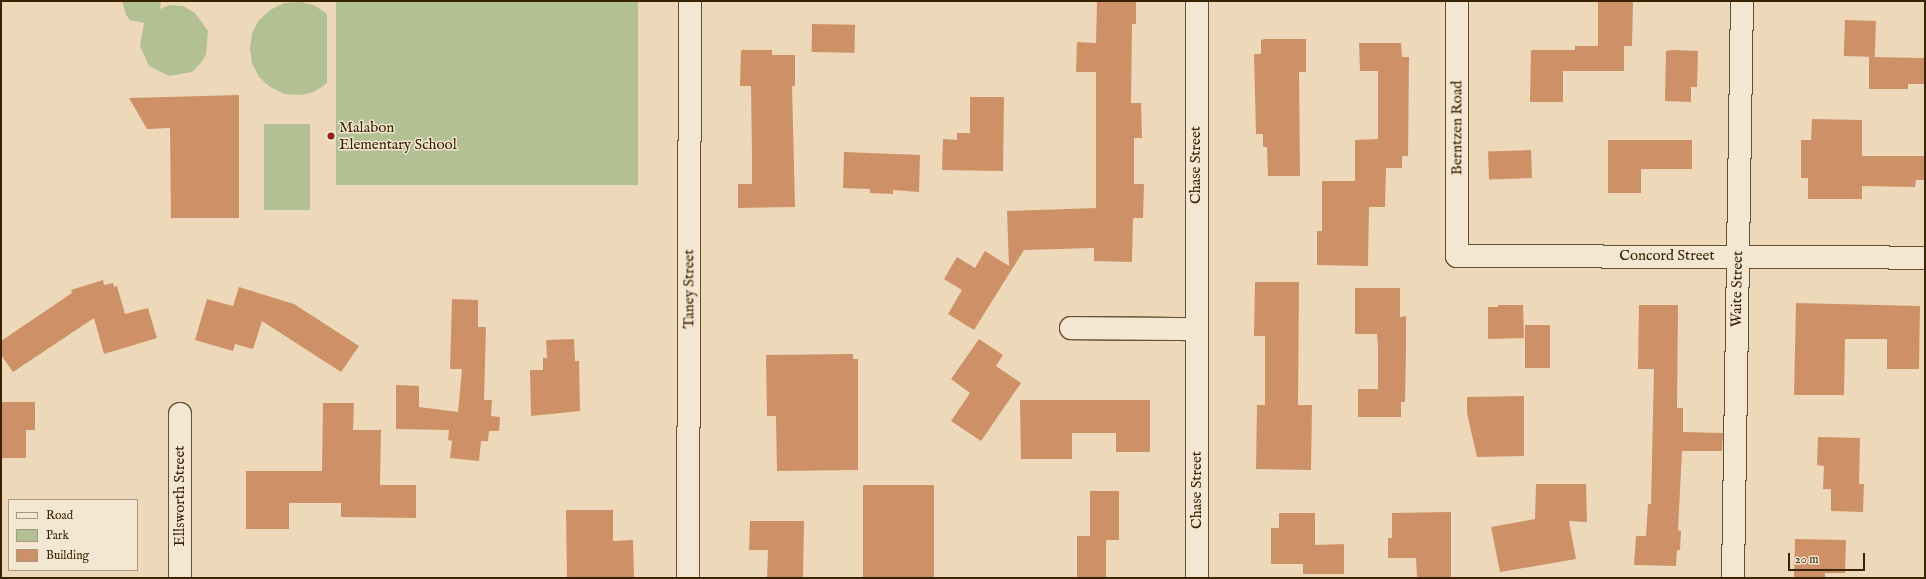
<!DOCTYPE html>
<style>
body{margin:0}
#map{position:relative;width:1926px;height:579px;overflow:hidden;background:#edd9b9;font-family:"IM FELL English",serif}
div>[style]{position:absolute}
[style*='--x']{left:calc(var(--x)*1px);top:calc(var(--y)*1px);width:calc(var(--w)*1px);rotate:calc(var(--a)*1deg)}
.green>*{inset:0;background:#b2c094;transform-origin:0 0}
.building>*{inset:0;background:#ce9067;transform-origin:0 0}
.roads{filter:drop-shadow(1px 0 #66502f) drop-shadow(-1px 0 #66502f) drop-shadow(0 1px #66502f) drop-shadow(0 -1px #66502f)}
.street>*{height:22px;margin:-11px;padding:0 11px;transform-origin:11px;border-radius:11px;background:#f3e6d2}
.secondary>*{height:22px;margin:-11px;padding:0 11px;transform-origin:11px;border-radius:11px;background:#f3e6d2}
.dots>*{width:11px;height:11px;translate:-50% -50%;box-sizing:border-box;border:2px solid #f3e6d2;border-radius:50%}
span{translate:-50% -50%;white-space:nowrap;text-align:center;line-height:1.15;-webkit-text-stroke:3px #f3e6d2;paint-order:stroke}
.poi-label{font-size:15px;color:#392301}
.left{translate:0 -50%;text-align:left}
.street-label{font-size:15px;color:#392301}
.frame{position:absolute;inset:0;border:2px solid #392301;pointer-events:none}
.legend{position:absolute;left:8px;top:499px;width:130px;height:72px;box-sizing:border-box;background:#f3e6d2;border:1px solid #a9987e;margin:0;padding:5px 7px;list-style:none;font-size:12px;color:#392301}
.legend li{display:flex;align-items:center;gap:8px;height:20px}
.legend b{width:20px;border:1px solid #a9987e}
.scale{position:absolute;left:1788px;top:553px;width:77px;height:18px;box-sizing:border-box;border:2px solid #392301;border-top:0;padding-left:5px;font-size:12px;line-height:14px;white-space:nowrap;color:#392301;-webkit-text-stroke:3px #f3e6d2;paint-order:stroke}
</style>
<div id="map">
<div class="green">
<i style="clip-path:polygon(122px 1px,161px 1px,160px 9px,170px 5px,183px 6px,195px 13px,208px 31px,206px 55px,200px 64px,192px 72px,169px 76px,149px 66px,140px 46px,144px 23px,130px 20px,126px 15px)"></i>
<i style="left:336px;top:1px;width:302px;height:184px"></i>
<i style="clip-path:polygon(300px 2px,314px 5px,327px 14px,327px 83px,314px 92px,300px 95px,284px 94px,270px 87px,259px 77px,252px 63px,250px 49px,252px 33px,259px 20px,270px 10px,284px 3px)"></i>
<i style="left:264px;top:124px;width:46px;height:86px"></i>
</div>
<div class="building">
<i style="clip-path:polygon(1097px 1px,1136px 1px,1136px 24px,1132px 24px,1131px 103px,1141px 103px,1142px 138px,1134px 138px,1134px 184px,1144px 184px,1143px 218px,1133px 218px,1132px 262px,1094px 261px,1094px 248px,1024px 250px,974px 330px,948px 314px,962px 290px,944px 279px,957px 257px,975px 268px,985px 251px,1009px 266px,1007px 211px,1096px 208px,1096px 72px,1076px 72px,1077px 42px,1096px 43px)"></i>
<i style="clip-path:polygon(1598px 1px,1633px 1px,1632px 46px,1624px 46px,1624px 71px,1563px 71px,1563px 102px,1530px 102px,1531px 50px,1575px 50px,1575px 46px,1598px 46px)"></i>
<i style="left:1845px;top:20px;width:31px;height:36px;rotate:2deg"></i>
<i style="left:812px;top:24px;width:43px;height:28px;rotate:1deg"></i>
<i style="clip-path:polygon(1265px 39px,1306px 39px,1306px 72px,1299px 72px,1300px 176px,1268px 176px,1267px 147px,1263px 147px,1263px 134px,1256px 134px,1254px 54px,1261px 54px,1261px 40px)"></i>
<i style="clip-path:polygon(1359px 43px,1401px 43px,1402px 57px,1409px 57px,1408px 156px,1402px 156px,1402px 168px,1386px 168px,1385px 207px,1369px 207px,1368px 266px,1317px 265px,1317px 231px,1322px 231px,1322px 181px,1355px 181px,1355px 140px,1378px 139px,1378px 71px,1360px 71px)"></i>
<i style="clip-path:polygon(741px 50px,772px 50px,772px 55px,795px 55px,795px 86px,792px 86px,795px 207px,738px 208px,738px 184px,752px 184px,752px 156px,751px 86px,740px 86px)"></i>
<i style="clip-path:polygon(1674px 50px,1698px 51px,1697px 87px,1691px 87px,1691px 102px,1665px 101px,1666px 51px)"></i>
<i style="clip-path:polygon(1869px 57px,1925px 58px,1925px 84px,1908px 84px,1908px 89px,1869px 89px)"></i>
<i style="clip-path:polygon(239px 95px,239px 218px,171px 218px,170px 128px,147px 129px,129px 98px)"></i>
<i style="clip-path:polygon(970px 97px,1004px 97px,1003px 171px,942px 170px,943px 139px,957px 140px,957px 133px,970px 133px)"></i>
<i style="clip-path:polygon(1812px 119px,1862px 120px,1862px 156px,1925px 156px,1925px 180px,1916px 180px,1915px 187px,1862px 186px,1862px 199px,1808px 199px,1808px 178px,1801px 178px,1801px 140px,1811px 140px)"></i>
<i style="clip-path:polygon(1608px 140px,1692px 140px,1692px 169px,1641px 169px,1641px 193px,1608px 193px)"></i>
<i style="left:1531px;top:150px;width:28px;height:43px;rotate:88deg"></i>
<i style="clip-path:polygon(844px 152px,920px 155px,919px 192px,893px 190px,893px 194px,870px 193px,870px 189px,843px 188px)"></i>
<i style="clip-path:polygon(103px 280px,104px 285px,113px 283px,114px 287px,117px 286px,125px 314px,148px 308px,157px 338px,104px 354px,94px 318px,13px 372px,1px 355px,1px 341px,72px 293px,71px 290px)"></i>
<i style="clip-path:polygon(1255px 282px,1299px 282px,1298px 405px,1312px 405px,1311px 470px,1256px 469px,1257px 405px,1265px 405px,1265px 336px,1254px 336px)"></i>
<i style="clip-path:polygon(239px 287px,294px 304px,359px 346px,341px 372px,262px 321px,253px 349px,235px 344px,233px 351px,195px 340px,207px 299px,233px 306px)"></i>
<i style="clip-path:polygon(1355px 288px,1400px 288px,1400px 317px,1406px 316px,1406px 349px,1405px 402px,1401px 402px,1401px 417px,1358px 417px,1358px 389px,1378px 389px,1378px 349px,1377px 334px,1355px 334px)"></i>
<i style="clip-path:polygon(452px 299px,478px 300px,478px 327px,486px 327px,484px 400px,492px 400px,491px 416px,500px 417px,499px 431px,489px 431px,488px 441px,481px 441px,479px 461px,450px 458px,452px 441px,448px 440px,449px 430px,396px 429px,396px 385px,419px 386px,419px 407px,458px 412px,462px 369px,450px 369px)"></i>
<i style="clip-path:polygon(1796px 303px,1920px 306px,1919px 369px,1887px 369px,1887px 339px,1845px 339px,1844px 395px,1794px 395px)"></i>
<i style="clip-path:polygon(1498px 305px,1523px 305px,1524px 338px,1488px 339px,1488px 307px,1498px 307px)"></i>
<i style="clip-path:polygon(1639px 305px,1678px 305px,1677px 408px,1683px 408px,1683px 432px,1723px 433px,1722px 451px,1682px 451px,1678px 530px,1681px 531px,1680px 550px,1677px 550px,1676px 566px,1634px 565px,1636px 536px,1646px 536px,1648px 504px,1651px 504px,1654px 369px,1638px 369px)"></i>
<i style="left:1525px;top:325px;width:25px;height:43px"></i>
<i style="clip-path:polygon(574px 339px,575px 361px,579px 361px,580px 411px,531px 416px,530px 370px,543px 370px,543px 358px,547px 358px,546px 340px)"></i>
<i style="clip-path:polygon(979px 339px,1003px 355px,996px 366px,1021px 383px,981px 441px,951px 421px,970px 393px,951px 379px)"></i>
<i style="clip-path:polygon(853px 354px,853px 359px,858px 359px,858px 470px,777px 471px,776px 416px,767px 416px,766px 355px)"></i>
<i style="clip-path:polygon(1524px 396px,1524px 456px,1477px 457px,1467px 413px,1467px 397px)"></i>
<i style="clip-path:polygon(1020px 400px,1150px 400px,1150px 452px,1116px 452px,1116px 433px,1072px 433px,1072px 459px,1021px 459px)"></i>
<i style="clip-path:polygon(2px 402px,35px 402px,35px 430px,26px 430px,26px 458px,1px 458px)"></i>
<i style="clip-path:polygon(323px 403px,354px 403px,353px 430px,381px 430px,380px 485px,416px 485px,416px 518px,341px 517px,341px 503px,289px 503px,289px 529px,246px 529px,246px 471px,322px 471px)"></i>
<i style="clip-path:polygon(1818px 437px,1860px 438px,1859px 484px,1864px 484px,1863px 512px,1831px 511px,1831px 489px,1823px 489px,1824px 466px,1817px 465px)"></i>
<i style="clip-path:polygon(1536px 484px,1586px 484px,1587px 522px,1569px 521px,1576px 559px,1500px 572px,1491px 527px,1535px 519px)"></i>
<i style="left:863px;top:485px;width:71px;height:93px"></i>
<i style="clip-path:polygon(1090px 491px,1119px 491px,1119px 540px,1106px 540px,1106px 578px,1077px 578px,1077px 536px,1090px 536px)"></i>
<i style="clip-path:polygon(566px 510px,613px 510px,613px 541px,633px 540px,634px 578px,567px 578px)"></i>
<i style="clip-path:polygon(1451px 512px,1451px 578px,1417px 578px,1416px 558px,1388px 558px,1388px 538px,1392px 538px,1392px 513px)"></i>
<i style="clip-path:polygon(1279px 513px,1315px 513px,1315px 545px,1344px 544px,1344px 574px,1303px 574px,1303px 564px,1271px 564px,1271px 528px,1279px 528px)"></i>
<i style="clip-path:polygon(750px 521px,804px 521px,803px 578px,767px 578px,768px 550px,749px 550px)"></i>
<i style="clip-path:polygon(1795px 539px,1846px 540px,1845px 573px,1825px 573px,1825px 578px,1794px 578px)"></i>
</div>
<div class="roads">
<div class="street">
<i style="--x:1197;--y:1;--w:577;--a:90"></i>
<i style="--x:1457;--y:1;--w:255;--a:90"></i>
<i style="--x:1457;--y:256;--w:468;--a:0.2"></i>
<i style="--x:1071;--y:328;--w:124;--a:0.5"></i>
<i style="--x:180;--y:414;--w:164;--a:90"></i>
<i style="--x:1733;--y:578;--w:577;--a:-89.11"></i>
</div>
<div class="secondary">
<i style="--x:688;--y:578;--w:577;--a:-89.8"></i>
</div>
</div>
<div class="dots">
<i style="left:331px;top:136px;background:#8f2418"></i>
</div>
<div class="poi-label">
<span class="left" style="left:339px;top:136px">Malabon<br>Elementary School</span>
</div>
<div class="street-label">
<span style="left:1457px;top:128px;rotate:-90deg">Berntzen Road</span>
<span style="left:1196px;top:165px;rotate:-90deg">Chase Street</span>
<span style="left:1667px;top:256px">Concord Street</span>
<span style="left:689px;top:289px;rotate:-90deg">Taney Street</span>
<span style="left:1737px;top:289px;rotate:-89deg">Waite Street</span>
<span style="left:1197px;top:490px;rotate:-90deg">Chase Street</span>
<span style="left:180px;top:496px;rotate:-90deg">Ellsworth Street</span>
</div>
<div class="frame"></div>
<ul class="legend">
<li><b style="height:5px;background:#f3e6d2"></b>Road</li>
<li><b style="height:11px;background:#b2c094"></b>Park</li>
<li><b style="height:11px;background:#ce9067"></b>Building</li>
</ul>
<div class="scale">20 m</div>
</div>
